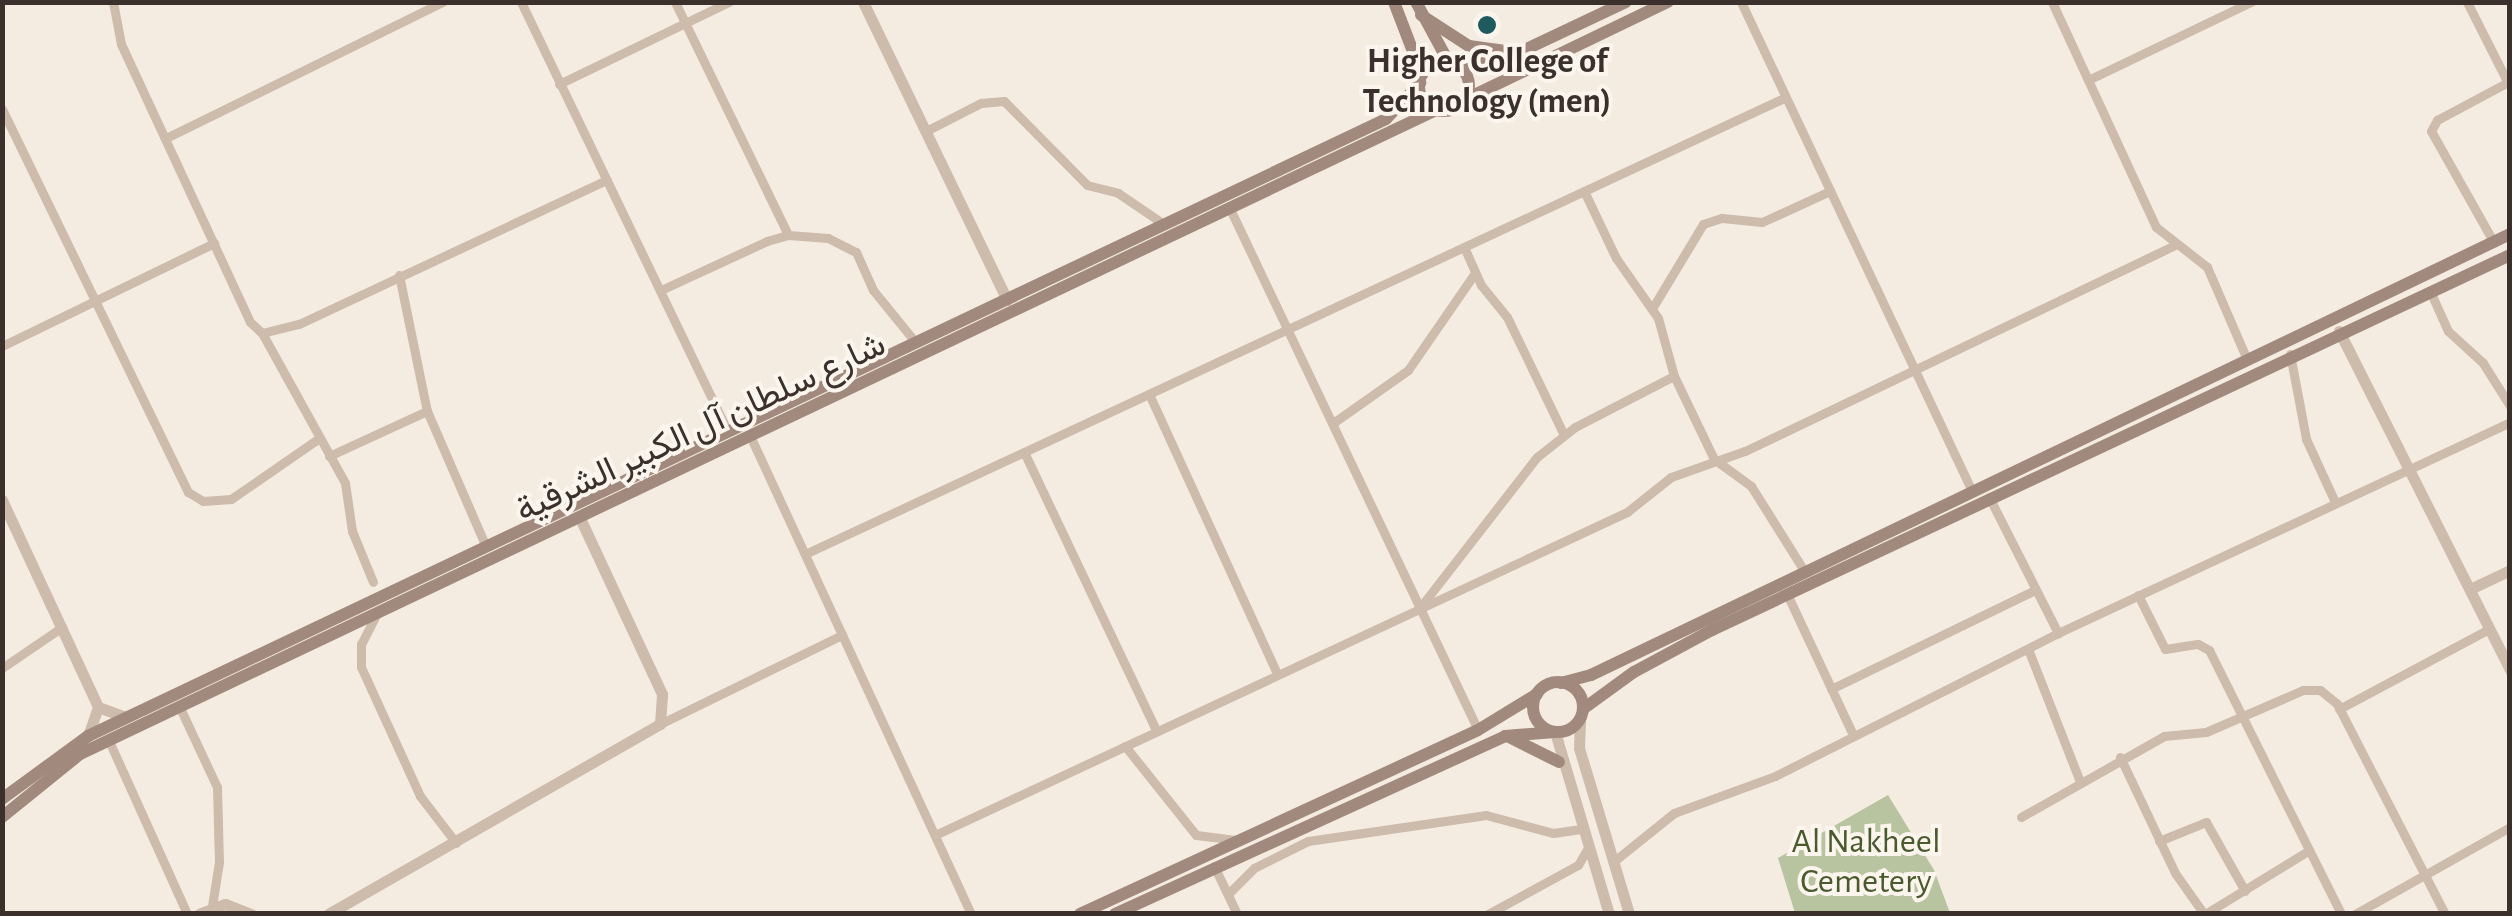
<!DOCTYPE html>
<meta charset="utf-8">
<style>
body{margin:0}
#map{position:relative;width:2512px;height:916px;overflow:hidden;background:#f4ebe1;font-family:"Alegreya Sans",Vazirmatn,sans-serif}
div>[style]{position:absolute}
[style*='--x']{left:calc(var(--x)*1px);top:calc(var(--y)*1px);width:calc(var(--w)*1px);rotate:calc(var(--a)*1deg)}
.green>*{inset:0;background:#b8c4a0}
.minor>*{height:9px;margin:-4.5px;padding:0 4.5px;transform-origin:4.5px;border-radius:4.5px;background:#cdbbac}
.tertiary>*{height:11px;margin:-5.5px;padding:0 5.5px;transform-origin:5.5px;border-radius:5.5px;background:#cdbbac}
.secondary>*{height:12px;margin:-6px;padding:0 6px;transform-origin:6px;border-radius:6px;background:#a18a7d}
.secondary>.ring{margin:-6px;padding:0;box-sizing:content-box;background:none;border:12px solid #a18a7d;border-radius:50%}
.dots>*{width:28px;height:28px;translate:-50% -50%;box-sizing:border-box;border:5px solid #fbf5ee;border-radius:50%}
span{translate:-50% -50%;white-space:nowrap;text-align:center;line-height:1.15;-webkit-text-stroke:8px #fbf5ee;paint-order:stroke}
.poi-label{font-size:35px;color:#3b302b;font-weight:700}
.street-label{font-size:35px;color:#3b302b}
.park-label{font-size:35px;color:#4a5a2e}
.frame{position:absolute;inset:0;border:5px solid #3b302b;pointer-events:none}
</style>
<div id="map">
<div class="green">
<i style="clip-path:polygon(1888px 795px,1934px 870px,1950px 913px,1795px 913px,1778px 858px)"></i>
</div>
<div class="minor">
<i style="--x:113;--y:2;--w:43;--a:79.2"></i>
<i style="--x:121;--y:44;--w:306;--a:65.1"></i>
<i style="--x:250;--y:322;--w:16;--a:43"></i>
<i style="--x:262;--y:333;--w:171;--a:61"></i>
<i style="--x:345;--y:483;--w:49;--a:81.7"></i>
<i style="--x:352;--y:531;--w:55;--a:67.6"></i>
<i style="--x:521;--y:2;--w:477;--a:64.3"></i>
<i style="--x:675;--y:2;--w:259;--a:64.1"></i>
<i style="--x:1741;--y:2;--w:539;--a:64.72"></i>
<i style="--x:2052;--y:2;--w:248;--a:65.2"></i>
<i style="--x:2156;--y:227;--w:65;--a:38.1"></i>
<i style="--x:2207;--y:267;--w:98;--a:66.6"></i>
<i style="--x:2467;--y:2;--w:91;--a:63.2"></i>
<i style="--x:2088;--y:80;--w:181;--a:-25.6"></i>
<i style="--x:559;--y:84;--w:189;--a:-25.8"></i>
<i style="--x:2;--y:109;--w:426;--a:64.1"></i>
<i style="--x:188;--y:492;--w:17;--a:31"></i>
<i style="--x:203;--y:501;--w:28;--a:-4"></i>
<i style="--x:231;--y:499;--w:106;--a:-34.6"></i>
<i style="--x:926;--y:131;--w:62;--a:-27"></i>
<i style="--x:981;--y:103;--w:23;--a:-5"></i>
<i style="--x:1004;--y:101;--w:118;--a:45.3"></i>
<i style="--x:1087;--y:185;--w:32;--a:14"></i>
<i style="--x:1118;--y:193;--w:57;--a:34.2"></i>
<i style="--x:166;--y:138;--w:308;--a:-26.2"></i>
<i style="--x:1584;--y:191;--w:74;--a:64.5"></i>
<i style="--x:1616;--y:258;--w:73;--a:55"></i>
<i style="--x:1658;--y:318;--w:60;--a:74.6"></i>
<i style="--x:1674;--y:376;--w:92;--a:64.3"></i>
<i style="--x:1714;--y:459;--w:46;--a:36.1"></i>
<i style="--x:1751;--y:486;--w:98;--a:57.9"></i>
<i style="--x:1231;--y:211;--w:575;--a:64.55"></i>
<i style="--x:2493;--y:241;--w:126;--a:-119.4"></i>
<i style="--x:2431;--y:131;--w:13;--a:-61"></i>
<i style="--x:2437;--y:120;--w:83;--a:-28.1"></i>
<i style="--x:1464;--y:247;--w:42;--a:65.9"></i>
<i style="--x:1481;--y:285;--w:41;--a:50.9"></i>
<i style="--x:1507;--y:317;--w:131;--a:64.2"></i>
<i style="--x:399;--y:275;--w:139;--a:78.4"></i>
<i style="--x:427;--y:411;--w:148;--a:66.5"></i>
<i style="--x:661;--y:290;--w:117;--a:-24.8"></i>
<i style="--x:767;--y:241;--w:22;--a:-16"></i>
<i style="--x:788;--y:235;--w:40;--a:4.3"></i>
<i style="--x:828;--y:238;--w:31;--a:27"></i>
<i style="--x:856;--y:252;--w:42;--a:65.9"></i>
<i style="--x:873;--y:290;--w:68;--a:50.9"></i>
<i style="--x:2430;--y:291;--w:44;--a:65.8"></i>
<i style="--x:2448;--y:331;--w:47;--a:42.4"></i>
<i style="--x:2483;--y:363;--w:51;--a:57.9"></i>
<i style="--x:1653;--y:307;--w:97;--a:-58.9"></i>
<i style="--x:1703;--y:224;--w:20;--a:-18"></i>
<i style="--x:1722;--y:218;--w:40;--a:5.7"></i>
<i style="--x:1762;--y:222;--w:75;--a:-24.5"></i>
<i style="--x:262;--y:333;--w:38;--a:-14"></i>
<i style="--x:299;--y:324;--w:340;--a:-25.1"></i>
<i style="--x:2;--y:346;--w:236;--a:-25.9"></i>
<i style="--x:2290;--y:354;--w:86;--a:79.3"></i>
<i style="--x:2306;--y:439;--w:69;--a:65.3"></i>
<i style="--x:1149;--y:394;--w:308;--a:65.4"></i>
<i style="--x:1333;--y:423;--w:92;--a:-35.2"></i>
<i style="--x:1408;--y:370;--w:118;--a:-55.4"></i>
<i style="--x:752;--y:440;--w:522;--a:65.2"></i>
<i style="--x:1024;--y:452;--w:308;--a:64.6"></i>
<i style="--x:329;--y:456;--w:108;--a:-24.7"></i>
<i style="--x:1989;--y:497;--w:153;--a:63.1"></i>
<i style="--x:805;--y:554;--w:1082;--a:-24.98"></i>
<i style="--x:1787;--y:594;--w:156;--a:64.9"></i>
<i style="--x:2138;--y:595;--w:60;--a:63.4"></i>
<i style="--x:2165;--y:649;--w:33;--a:-9"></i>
<i style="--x:2198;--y:644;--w:13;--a:29"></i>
<i style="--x:2209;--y:650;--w:295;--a:63.4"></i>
<i style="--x:1422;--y:605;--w:187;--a:-52.2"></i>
<i style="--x:1537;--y:457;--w:48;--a:-38.3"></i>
<i style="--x:1575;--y:427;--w:111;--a:-27.3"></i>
<i style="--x:376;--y:615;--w:33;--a:117"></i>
<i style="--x:361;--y:644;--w:23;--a:90"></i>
<i style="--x:361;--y:667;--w:142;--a:65.4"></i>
<i style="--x:420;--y:796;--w:59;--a:52.5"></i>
<i style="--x:2028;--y:649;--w:143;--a:68.6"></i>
<i style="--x:2;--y:668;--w:73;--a:-34.3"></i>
<i style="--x:1831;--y:689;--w:227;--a:-25.9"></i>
<i style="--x:180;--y:708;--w:87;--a:64.9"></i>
<i style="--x:217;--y:787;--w:75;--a:88.5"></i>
<i style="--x:219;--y:862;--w:45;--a:99"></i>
<i style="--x:2339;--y:709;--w:170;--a:-28.1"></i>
<i style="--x:660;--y:724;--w:203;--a:-26.1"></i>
<i style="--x:109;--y:741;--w:190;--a:65.7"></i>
<i style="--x:1125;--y:746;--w:114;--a:51.4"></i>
<i style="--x:1196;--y:835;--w:38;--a:7"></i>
<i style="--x:2120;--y:757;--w:128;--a:64.6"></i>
<i style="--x:2175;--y:873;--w:50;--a:54.7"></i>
<i style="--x:2021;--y:817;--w:164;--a:-29.5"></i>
<i style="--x:2164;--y:736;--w:42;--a:-5.4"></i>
<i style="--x:2206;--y:732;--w:106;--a:-23.4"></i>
<i style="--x:2303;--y:690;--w:17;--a:0"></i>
<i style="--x:2320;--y:690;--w:22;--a:39"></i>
<i style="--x:2337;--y:704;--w:236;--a:62.8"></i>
<i style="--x:935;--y:835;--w:764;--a:-25.02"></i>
<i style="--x:1627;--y:512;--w:56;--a:-38.5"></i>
<i style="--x:1671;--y:477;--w:78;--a:-19.4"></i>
<i style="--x:1745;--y:451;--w:479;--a:-25.6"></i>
<i style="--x:2159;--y:841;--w:51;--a:-22"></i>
<i style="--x:2206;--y:822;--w:79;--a:60.5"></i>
<i style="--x:1613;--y:862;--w:78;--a:-38.8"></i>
<i style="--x:1674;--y:813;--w:108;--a:-20.1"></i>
<i style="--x:1775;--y:776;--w:317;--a:-26.8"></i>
<i style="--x:2058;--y:633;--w:499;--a:-25"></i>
<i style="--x:1214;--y:866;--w:53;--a:64.4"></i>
<i style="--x:1228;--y:894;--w:37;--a:-45"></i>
<i style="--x:1254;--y:868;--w:60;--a:-26.6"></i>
<i style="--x:1308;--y:841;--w:180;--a:-8.3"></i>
<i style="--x:1486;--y:815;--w:69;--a:15"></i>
<i style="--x:1553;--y:833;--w:30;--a:-8"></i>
<i style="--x:1488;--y:914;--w:102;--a:-28.6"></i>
<i style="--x:1578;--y:865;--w:22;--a:-60"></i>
<i style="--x:2205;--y:914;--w:121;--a:-31.5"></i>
<i style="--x:2355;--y:914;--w:178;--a:-29.3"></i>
</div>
<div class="tertiary">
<i style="--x:863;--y:2;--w:331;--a:64.2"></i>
<i style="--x:2339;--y:331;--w:380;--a:63.2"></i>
<i style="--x:2;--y:500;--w:228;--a:65.1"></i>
<i style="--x:98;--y:707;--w:31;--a:109"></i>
<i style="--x:2470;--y:589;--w:44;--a:-25.4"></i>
<i style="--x:98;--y:707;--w:30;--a:20"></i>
<i style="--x:1580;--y:720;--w:28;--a:92"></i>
<i style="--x:1579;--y:748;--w:173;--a:73.2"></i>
<i style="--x:1555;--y:732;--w:190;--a:73.5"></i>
<i style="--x:199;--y:914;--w:28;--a:-21"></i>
<i style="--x:225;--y:904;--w:28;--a:21"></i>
<i style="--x:328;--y:914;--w:383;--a:-29.8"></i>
<i style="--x:660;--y:724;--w:30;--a:-86"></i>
<i style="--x:662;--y:694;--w:194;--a:-115"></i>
</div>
<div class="secondary">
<i style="--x:1394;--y:2;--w:78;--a:69"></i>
<i style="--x:1416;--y:2;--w:67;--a:61.5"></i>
<i style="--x:1421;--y:15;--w:57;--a:32.9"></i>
<i style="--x:1469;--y:46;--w:44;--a:7.8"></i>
<i class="ring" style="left:1419px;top:61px;width:38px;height:38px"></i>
<i style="--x:1456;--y:64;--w:65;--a:-10.6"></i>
<i style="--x:1520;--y:52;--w:117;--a:-25.3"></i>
<i style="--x:1466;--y:99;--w:224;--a:-25.7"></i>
<i class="ring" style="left:1533px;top:682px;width:38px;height:38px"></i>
<i style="--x:1561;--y:683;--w:31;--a:-15"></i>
<i style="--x:1591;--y:675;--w:1019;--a:-25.63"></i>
<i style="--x:1583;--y:709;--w:63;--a:-36"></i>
<i style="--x:1634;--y:672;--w:89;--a:-28.3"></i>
<i style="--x:1712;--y:630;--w:882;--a:-25.17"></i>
<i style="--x:1507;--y:736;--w:58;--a:26.6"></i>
<i style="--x:2;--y:799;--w:107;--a:-36.2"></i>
<i style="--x:88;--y:736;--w:1437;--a:-25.42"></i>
<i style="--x:1386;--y:119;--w:50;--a:-46.6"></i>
<i style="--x:2;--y:817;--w:100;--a:-38.9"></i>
<i style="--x:80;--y:754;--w:1501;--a:-25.4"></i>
<i style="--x:1080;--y:914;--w:438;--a:-24.8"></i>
<i style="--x:1478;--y:730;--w:69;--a:-31.4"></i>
<i style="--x:1115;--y:914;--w:429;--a:-24.5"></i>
<i style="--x:1505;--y:736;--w:50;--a:-4.6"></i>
</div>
<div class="dots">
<i style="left:1487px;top:25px;background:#1f5a5e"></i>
</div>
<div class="poi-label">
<span style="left:1487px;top:82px">Higher College of<br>Technology (men)</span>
</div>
<div class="street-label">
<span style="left:701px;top:428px;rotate:-25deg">شارع سلطان آل الكبير الشرقية</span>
</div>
<div class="park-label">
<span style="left:1866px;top:862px">Al Nakheel<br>Cemetery</span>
</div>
<div class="frame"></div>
</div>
